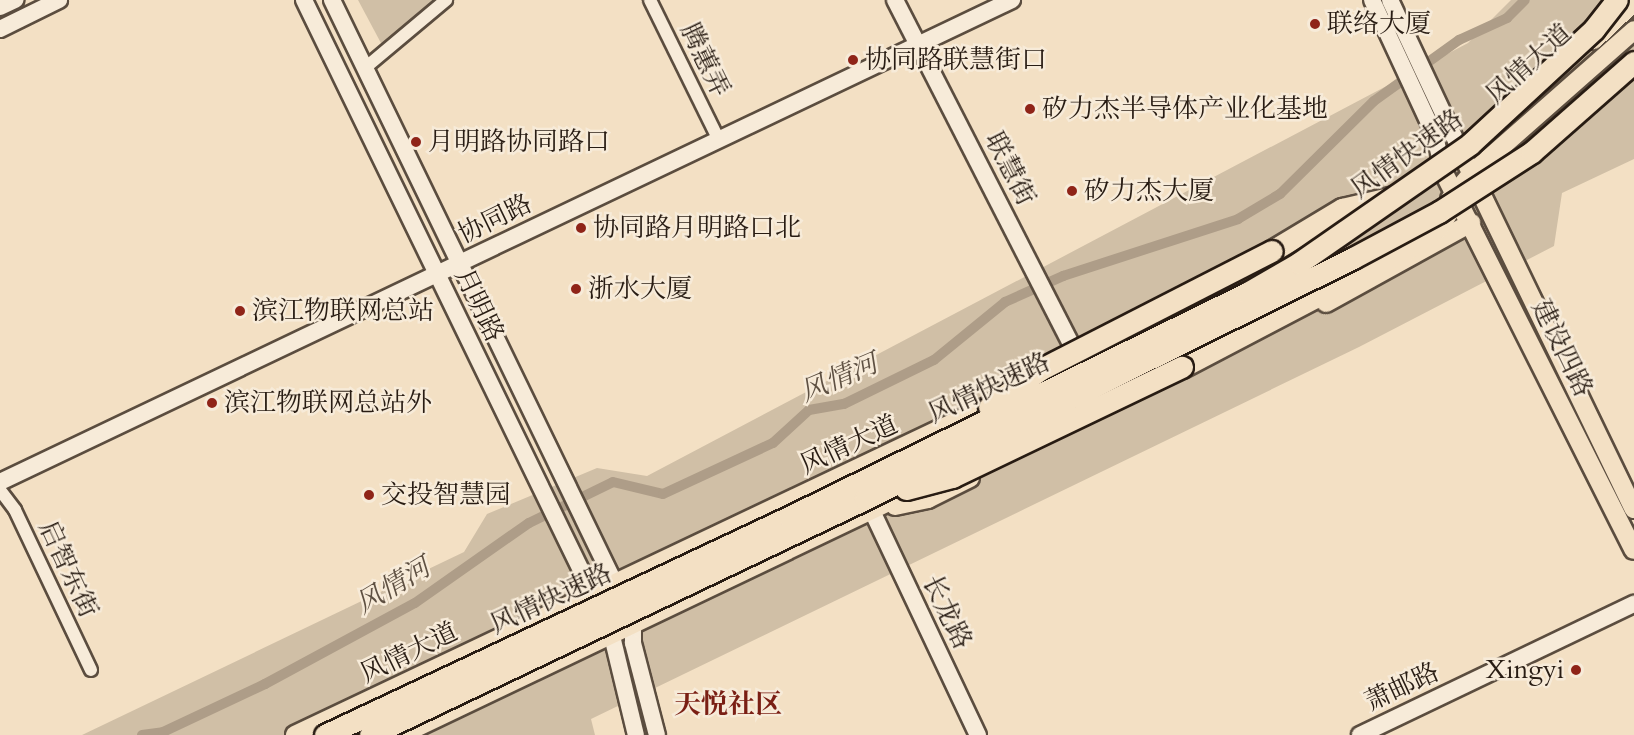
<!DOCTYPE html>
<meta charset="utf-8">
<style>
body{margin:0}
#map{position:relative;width:1634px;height:735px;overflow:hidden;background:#f3e0c4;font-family:Cardo,"Noto Serif SC",serif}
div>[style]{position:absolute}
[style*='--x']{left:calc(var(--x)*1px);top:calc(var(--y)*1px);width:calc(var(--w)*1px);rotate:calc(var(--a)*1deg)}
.green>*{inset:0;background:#d0bfa6}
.canal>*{height:10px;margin:-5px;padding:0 5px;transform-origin:5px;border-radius:5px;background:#ae9d88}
.roads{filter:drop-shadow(2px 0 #5b4d3f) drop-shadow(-2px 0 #5b4d3f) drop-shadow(0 2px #5b4d3f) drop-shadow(0 -2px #5b4d3f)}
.street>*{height:12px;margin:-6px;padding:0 6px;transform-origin:6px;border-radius:6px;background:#f7ebd9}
.secondary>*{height:16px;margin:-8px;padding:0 8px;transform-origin:8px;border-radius:8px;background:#f7ebd9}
.primary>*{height:18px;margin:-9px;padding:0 9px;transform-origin:9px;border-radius:9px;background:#f3e0c4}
.highway>*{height:21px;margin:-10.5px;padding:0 10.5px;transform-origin:10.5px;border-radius:10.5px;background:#f3e0c4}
.bridges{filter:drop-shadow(2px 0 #281c13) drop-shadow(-2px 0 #281c13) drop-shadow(0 2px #281c13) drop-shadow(0 -2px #281c13)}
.highway-bridge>*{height:21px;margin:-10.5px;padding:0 10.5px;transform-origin:10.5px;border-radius:10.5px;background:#f3e0c4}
.dots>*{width:16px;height:16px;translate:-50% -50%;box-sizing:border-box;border:3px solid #f7ebd9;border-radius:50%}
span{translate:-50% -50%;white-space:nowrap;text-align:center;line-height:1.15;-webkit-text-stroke:5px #f7ebd9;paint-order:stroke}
.poi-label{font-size:26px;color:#281c13}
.left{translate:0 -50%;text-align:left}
.right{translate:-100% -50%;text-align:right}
.street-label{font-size:26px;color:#281c13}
.water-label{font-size:27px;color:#5e5042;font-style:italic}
.neighbourhood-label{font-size:27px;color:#7a1f14;font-weight:700}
</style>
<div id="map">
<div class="green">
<i style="clip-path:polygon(358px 0,435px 0,421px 20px,382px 45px)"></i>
<i style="clip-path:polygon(1511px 0,1634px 0,1634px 159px,1562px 193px,1554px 246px,1359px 347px,591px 719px,595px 735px,82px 735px,464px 552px,487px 514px,597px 468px,647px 476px,1468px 43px)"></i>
</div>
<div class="canal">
<i style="--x:142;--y:735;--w:21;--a:-8"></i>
<i style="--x:163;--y:732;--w:113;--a:-25.2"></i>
<i style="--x:265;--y:684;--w:170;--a:-28.4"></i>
<i style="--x:415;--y:603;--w:139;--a:-35.1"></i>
<i style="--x:529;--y:523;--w:93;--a:-26"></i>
<i style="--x:613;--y:482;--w:51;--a:13.5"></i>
<i style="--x:663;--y:494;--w:121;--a:-24.9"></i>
<i style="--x:773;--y:443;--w:49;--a:-42.5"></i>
<i style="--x:809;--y:410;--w:36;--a:-10"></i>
<i style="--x:844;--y:404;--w:100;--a:-26.1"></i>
<i style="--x:934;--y:360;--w:92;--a:-39.2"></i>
<i style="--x:1005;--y:302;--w:64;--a:-24.1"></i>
<i style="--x:1063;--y:276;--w:184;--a:-18"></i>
<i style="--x:1238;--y:219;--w:49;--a:-30.8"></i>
<i style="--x:1280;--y:194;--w:132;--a:-44.7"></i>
<i style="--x:1374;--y:101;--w:105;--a:-35.7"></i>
<i style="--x:1459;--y:40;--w:53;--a:-24.6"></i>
<i style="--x:1507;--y:18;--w:25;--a:-45"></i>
</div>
<div class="roads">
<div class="street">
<i style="--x:650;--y:0;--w:156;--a:63.8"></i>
<i style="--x:365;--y:68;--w:106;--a:-40"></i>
<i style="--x:0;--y:490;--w:25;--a:53"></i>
<i style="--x:15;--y:510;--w:177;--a:64.6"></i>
</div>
<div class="secondary">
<i style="--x:304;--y:0;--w:703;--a:64.09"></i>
<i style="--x:611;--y:632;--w:106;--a:76.4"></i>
<i style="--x:332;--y:0;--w:690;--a:64.14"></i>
<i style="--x:633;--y:621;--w:22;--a:90"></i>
<i style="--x:633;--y:643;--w:95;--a:75.4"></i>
<i style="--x:895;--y:0;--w:407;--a:62.9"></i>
<i style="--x:1372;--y:0;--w:150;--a:65.1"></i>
<i style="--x:1435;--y:136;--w:36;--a:77"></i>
<i style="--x:1390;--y:0;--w:172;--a:64.9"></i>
<i style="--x:0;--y:7;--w:17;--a:-25"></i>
<i style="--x:0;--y:29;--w:66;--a:-26.2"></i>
<i style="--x:0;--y:482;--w:1121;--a:-25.47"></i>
<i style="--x:872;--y:511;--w:248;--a:64.7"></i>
<i style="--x:1360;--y:735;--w:304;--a:-25.6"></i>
</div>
<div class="primary">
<i style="--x:1594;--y:40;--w:55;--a:-43.5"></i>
<i style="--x:1463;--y:156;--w:392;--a:64.2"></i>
<i style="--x:1443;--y:171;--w:424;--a:63.3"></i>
<i style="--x:1450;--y:199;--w:34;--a:-50"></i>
<i style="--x:1472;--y:173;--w:216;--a:-41.4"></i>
<i style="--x:1326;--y:303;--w:166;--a:-28.9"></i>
<i style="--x:1044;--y:378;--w:255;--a:-25.6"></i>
<i style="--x:895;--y:506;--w:34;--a:-12"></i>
<i style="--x:928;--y:499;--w:47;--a:-26.6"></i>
<i style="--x:295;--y:735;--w:781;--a:-25.38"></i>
<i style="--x:401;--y:735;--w:577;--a:-25.54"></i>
</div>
<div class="highway">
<i style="--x:1272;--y:251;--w:82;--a:-31"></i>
<i style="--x:1342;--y:209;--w:52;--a:-13.2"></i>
<i style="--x:1182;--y:367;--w:252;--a:-27.7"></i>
<i style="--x:1405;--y:250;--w:39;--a:-35"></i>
<i style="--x:1437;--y:228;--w:32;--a:-58"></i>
</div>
</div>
<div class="bridges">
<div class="highway-bridge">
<i style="--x:989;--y:407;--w:64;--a:-36.2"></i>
<i style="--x:1041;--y:369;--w:259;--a:-27.1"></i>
<i style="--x:906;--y:489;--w:48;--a:-14.6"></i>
<i style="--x:952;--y:477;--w:255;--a:-25.6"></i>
<i style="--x:325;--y:735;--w:513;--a:-25.17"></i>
<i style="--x:789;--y:517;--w:510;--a:-26.06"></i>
<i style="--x:1247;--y:293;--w:60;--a:-30"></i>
<i style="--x:1299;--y:263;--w:208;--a:-34.8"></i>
<i style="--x:1470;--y:144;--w:169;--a:-42.8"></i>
<i style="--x:1594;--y:29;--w:37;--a:-52"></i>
<i style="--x:370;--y:735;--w:548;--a:-25.49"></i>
<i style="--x:865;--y:499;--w:544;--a:-26.28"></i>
<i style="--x:1353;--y:258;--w:98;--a:-28.1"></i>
<i style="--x:1439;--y:212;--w:111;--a:-32.8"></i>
<i style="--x:1532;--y:152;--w:136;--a:-41.4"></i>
</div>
</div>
<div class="dots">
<i style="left:1315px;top:24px;background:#8f2418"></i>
<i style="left:853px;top:60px;background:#8f2418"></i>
<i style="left:1030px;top:109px;background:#8f2418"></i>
<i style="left:416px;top:142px;background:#8f2418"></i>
<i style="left:1072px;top:191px;background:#8f2418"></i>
<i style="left:581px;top:228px;background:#8f2418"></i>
<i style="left:576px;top:289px;background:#8f2418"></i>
<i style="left:240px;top:311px;background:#8f2418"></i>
<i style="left:212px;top:403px;background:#8f2418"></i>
<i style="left:369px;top:495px;background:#8f2418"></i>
<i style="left:1576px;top:670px;background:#8f2418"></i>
</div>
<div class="poi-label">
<span class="left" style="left:1327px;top:24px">联络大厦</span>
<span class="left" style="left:865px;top:60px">协同路联慧街口</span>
<span class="left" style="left:1042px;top:109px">矽力杰半导体产业化基地</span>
<span class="left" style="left:428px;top:142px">月明路协同路口</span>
<span class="left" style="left:1084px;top:191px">矽力杰大厦</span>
<span class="left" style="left:593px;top:228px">协同路月明路口北</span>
<span class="left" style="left:588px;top:289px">浙水大厦</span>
<span class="left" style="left:252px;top:311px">滨江物联网总站</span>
<span class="left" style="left:224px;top:403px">滨江物联网总站外</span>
<span class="left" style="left:381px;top:495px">交投智慧园</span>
<span class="right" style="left:1564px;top:670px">Xingyi</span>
</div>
<div class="street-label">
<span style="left:705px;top:60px;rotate:64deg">腾蕙弄</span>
<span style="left:1529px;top:64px;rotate:-42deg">风情大道</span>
<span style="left:1407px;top:154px;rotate:-36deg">风情快速路</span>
<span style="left:1010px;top:169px;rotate:63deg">联慧街</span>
<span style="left:495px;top:219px;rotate:-26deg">协同路</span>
<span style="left:479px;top:305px;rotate:64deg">月明路</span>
<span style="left:1562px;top:348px;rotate:64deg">建设四路</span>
<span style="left:989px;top:388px;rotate:-25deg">风情快速路</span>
<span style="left:849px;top:445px;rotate:-25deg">风情大道</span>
<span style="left:68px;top:569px;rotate:65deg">启智东街</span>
<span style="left:551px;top:599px;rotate:-25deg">风情快速路</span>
<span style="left:947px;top:612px;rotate:64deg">长龙路</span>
<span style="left:409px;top:653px;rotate:-26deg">风情大道</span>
<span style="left:1402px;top:687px;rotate:-25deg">萧邮路</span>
</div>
<div class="water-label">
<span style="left:839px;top:378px;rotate:-23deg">风情河</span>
<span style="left:393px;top:586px;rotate:-31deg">风情河</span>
</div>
<div class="neighbourhood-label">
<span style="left:728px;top:705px">天悦社区</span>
</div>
</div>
